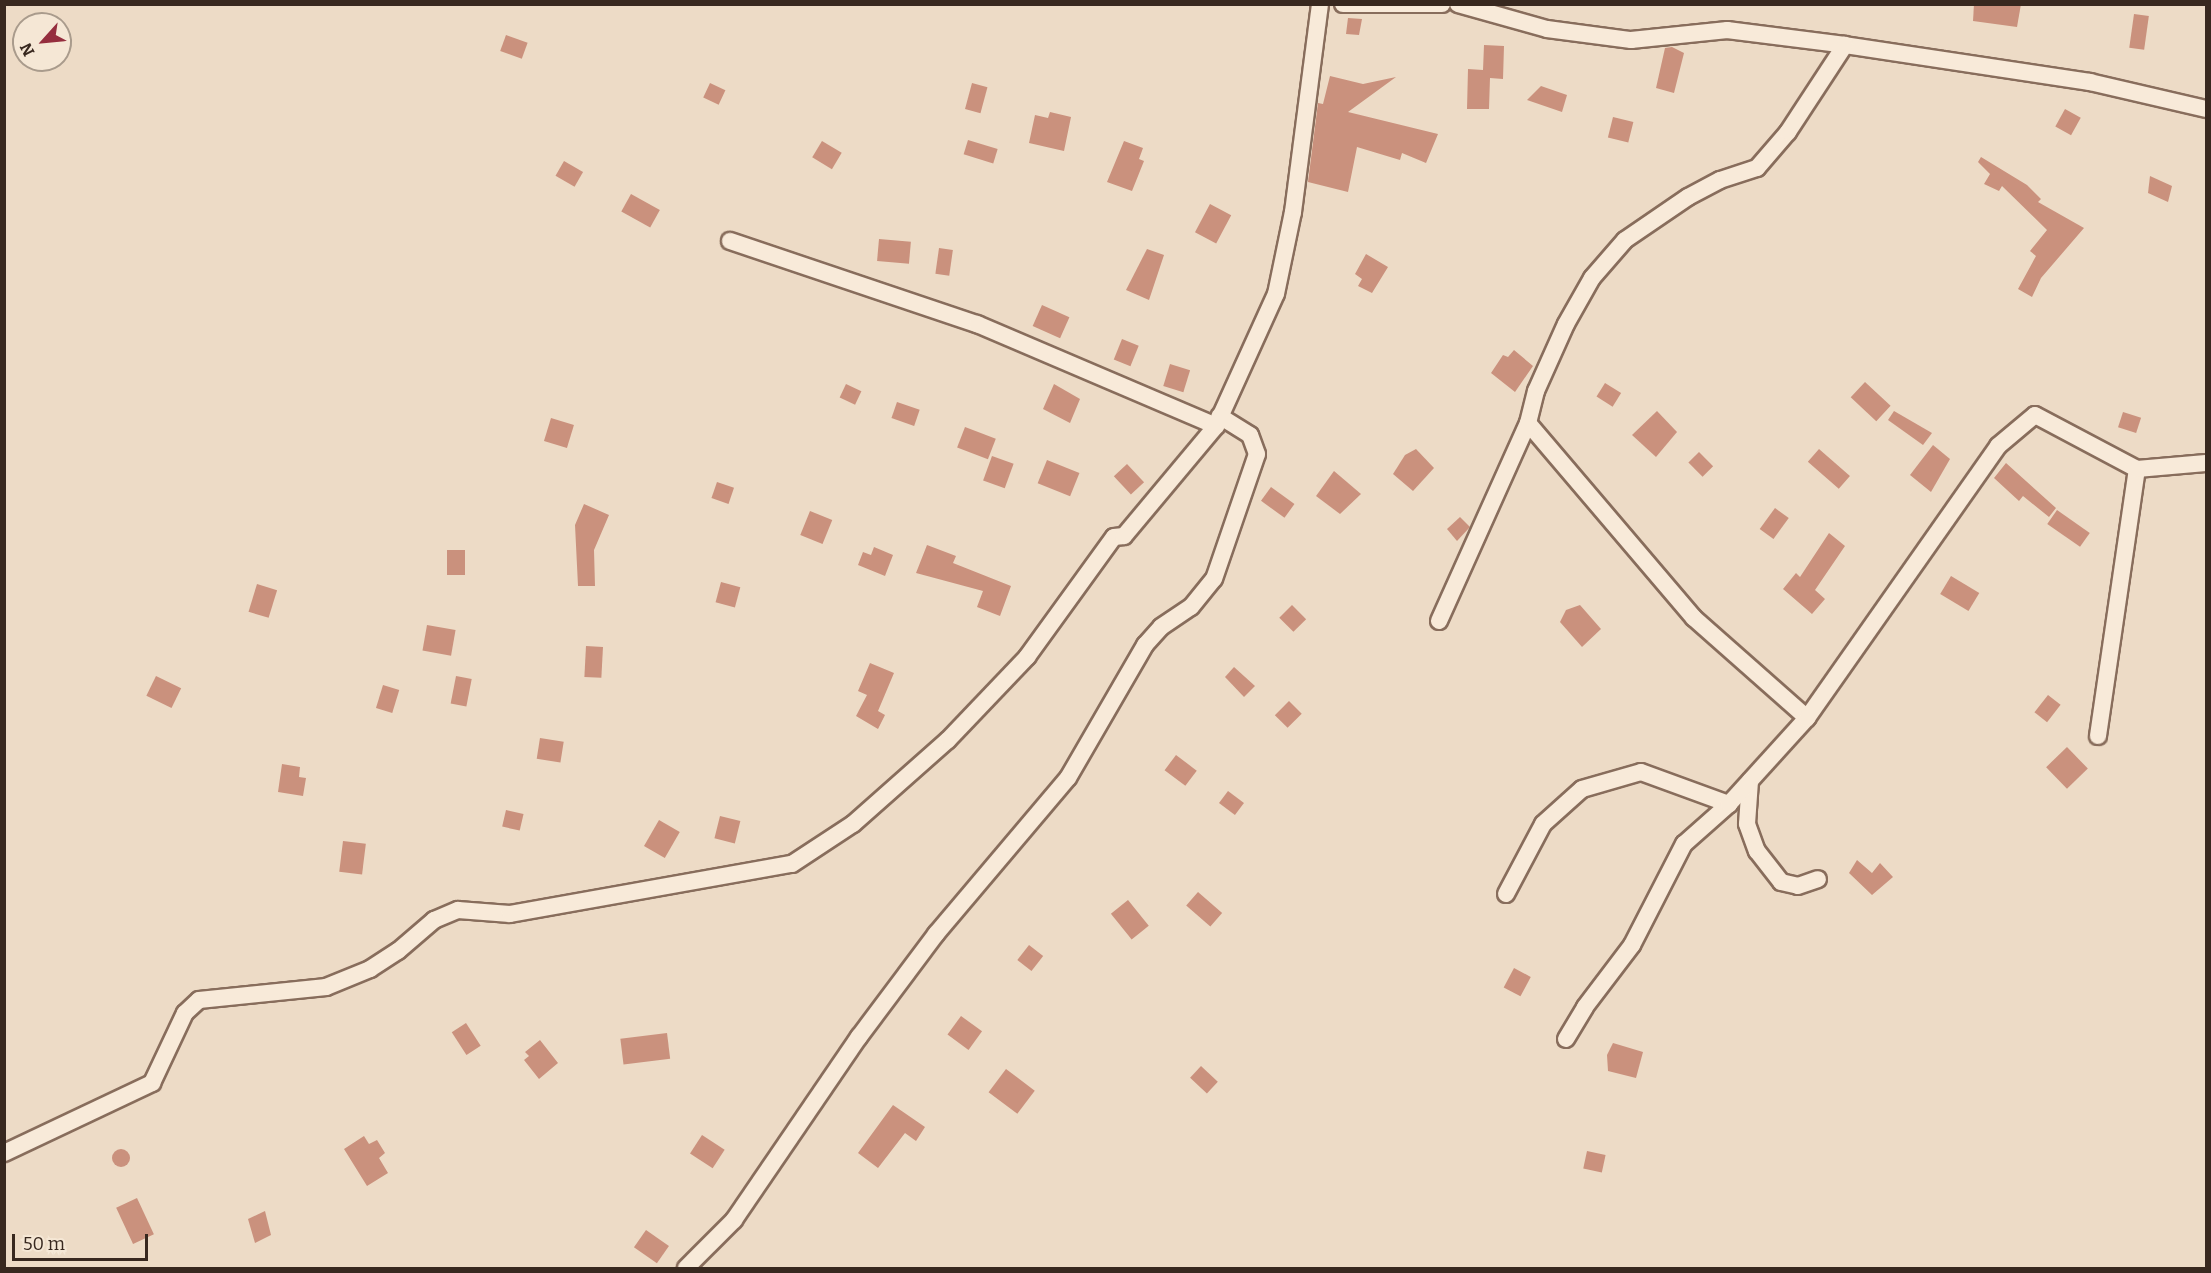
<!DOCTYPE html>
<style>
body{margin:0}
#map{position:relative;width:2211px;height:1273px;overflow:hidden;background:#eddbc6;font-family:Bitter,serif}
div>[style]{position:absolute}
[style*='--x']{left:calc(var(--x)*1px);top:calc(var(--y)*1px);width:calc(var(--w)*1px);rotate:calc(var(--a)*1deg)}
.building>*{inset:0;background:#ca917d;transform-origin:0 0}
.round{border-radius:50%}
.roads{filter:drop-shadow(2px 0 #886d5c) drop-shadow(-2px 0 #886d5c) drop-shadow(0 2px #886d5c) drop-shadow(0 -2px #886d5c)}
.minor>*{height:16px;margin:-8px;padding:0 8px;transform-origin:8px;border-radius:8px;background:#f8ead9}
span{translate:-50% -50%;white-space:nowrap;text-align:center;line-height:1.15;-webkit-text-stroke:6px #f5e7d5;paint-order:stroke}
.frame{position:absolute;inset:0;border:6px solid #38281f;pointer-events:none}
.north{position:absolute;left:12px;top:12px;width:60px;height:60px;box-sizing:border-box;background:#f5e7d5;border:2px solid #a99b8c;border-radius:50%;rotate:243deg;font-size:16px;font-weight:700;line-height:24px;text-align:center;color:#38281f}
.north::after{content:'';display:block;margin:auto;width:21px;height:27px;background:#952e3e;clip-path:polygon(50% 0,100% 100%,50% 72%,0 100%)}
.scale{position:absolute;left:12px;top:1234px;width:136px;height:27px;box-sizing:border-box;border:3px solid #38281f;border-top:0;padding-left:8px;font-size:18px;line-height:21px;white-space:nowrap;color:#38281f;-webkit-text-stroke:4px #f5e7d5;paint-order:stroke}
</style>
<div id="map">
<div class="building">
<i style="clip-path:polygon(1974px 4px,2021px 4px,2017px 27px,1973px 21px)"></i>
<i style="left:2134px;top:14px;width:15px;height:34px;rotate:8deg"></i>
<i style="clip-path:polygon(1348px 18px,1362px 19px,1359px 35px,1346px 34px)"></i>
<i style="left:506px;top:35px;width:23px;height:17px;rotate:20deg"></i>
<i style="clip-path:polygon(1484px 45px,1504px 46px,1503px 79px,1490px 78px,1489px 109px,1467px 109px,1468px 69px,1483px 70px)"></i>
<i style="clip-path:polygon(1672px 47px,1684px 53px,1674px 93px,1656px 88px,1665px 48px)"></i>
<i style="clip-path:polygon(1330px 76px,1363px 84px,1396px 77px,1348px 112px,1438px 134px,1426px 163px,1402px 153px,1400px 160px,1357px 147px,1348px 192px,1308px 182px,1318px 103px,1323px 104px)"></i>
<i style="left:710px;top:83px;width:17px;height:16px;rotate:25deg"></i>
<i style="left:972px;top:83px;width:16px;height:27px;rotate:15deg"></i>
<i style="clip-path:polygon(1541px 86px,1567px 95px,1562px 112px,1527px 100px)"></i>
<i style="left:2065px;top:109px;width:18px;height:20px;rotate:29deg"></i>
<i style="clip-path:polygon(1050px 112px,1071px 117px,1064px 151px,1029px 143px,1035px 115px,1048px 118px)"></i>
<i style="left:1613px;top:117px;width:21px;height:21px;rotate:14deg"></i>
<i style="left:968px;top:140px;width:31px;height:15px;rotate:17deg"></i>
<i style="left:822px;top:141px;width:23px;height:19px;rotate:31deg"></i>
<i style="clip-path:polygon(1124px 141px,1143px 148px,1139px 159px,1144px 161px,1132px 191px,1107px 182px)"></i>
<i style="clip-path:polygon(1981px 157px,2027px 185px,2041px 199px,2038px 202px,2084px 228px,2041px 278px,2032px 297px,2018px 289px,2036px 256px,2030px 251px,2047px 230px,2002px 186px,1999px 191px,1984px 184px,1990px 174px,1978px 162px)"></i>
<i style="left:564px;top:161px;width:22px;height:17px;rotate:30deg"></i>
<i style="clip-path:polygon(2150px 176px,2172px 186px,2168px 202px,2148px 193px)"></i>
<i style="left:631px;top:194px;width:33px;height:20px;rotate:29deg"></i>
<i style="left:1210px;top:204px;width:24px;height:32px;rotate:28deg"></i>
<i style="left:879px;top:239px;width:32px;height:22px;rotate:5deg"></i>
<i style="left:939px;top:248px;width:14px;height:26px;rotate:8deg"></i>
<i style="clip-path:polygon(1147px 249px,1164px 255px,1149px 300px,1126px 290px)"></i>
<i style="clip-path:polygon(1366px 254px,1388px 267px,1372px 293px,1358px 286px,1362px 279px,1355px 274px)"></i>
<i style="left:1042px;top:305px;width:30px;height:23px;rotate:24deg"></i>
<i style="left:1122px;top:339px;width:18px;height:22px;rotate:22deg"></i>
<i style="clip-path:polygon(1514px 350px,1533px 366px,1515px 392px,1491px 373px,1503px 355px,1508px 357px)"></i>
<i style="left:1170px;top:364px;width:21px;height:23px;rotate:17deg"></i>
<i style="left:1865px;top:382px;width:35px;height:21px;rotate:43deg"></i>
<i style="left:1605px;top:383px;width:19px;height:16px;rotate:32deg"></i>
<i style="left:846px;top:384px;width:17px;height:15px;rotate:25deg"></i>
<i style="clip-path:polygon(1054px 384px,1080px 399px,1070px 423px,1043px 409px)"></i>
<i style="left:897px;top:402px;width:24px;height:17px;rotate:19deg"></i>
<i style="clip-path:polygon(1657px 411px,1677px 432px,1656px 457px,1632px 435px)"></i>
<i style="clip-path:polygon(1894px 411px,1932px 433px,1923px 445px,1888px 420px)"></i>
<i style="left:2123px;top:412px;width:19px;height:16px;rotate:18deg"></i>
<i style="left:551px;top:418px;width:24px;height:24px;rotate:17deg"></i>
<i style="left:965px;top:427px;width:33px;height:22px;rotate:21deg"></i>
<i style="clip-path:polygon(1933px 445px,1950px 459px,1931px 492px,1910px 475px)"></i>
<i style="clip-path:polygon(1416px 449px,1434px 468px,1413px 491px,1393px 474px,1405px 455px)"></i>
<i style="left:1819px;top:449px;width:41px;height:17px;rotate:41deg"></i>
<i style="left:1699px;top:452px;width:20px;height:15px;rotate:45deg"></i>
<i style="left:992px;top:456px;width:23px;height:26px;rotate:20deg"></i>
<i style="left:1047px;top:460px;width:35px;height:25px;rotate:22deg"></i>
<i style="clip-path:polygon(2006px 463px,2056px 508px,2049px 517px,2023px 496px,2019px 501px,1994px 478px)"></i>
<i style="left:1127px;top:464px;width:25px;height:18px;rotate:47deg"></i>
<i style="clip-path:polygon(1334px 471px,1361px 494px,1340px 514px,1316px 496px)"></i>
<i style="left:717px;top:482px;width:18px;height:17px;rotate:19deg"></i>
<i style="left:1271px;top:487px;width:29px;height:17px;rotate:36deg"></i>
<i style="clip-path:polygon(584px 504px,609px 515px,594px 550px,595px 586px,578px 586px,575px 525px)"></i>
<i style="left:1775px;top:508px;width:17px;height:26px;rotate:36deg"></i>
<i style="left:2057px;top:510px;width:40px;height:17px;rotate:35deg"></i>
<i style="left:810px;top:511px;width:24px;height:26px;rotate:22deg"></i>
<i style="clip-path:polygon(1460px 517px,1470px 527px,1457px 541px,1447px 529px)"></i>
<i style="clip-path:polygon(1829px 533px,1845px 546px,1815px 590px,1825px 599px,1812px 614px,1783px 589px,1796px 573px,1800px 577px)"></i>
<i style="clip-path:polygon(927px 545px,956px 556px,953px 563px,1011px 586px,1000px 616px,977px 607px,983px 591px,916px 573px)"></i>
<i style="clip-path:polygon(874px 547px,893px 555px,885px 576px,858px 565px,863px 552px,871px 555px)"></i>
<i style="left:447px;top:550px;width:18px;height:25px"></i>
<i style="left:1951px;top:576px;width:33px;height:21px;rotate:31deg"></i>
<i style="left:721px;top:582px;width:20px;height:21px;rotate:15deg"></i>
<i style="left:257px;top:584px;width:21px;height:29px;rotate:17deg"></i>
<i style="left:1292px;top:605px;width:20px;height:18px;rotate:45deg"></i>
<i style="clip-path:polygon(1580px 605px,1601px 629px,1582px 647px,1560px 622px,1566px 610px)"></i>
<i style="left:427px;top:625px;width:29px;height:26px;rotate:10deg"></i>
<i style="left:586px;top:646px;width:17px;height:31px;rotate:3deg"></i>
<i style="clip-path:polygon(870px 663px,894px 673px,878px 711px,885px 715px,878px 729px,856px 716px,867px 695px,858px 691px)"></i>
<i style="clip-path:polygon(1234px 667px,1255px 686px,1244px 697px,1225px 677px)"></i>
<i style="left:156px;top:676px;width:28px;height:22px;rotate:26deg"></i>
<i style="left:456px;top:676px;width:16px;height:28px;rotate:11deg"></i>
<i style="left:383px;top:685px;width:17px;height:24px;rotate:17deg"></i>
<i style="left:2048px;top:695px;width:16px;height:22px;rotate:38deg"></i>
<i style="left:1289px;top:701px;width:18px;height:20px;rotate:45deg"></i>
<i style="left:540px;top:738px;width:24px;height:21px;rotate:9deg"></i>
<i style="left:2067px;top:747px;width:30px;height:29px;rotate:46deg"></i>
<i style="left:1176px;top:755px;width:26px;height:19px;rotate:37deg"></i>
<i style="clip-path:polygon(282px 764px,300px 767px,299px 777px,306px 778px,303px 796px,278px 792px)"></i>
<i style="left:1228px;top:791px;width:20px;height:15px;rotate:37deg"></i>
<i style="left:506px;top:810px;width:18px;height:17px;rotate:13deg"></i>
<i style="left:720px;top:816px;width:21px;height:23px;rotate:14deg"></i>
<i style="left:659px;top:820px;width:24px;height:30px;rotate:30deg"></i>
<i style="left:343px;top:841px;width:23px;height:31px;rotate:7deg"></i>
<i style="clip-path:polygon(1857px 860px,1872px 873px,1880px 863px,1893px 877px,1872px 895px,1849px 873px)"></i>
<i style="left:1198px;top:892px;width:32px;height:18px;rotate:41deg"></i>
<i style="left:1128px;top:900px;width:33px;height:22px;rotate:51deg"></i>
<i style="left:1029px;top:945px;width:18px;height:19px;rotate:38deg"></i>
<i style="left:1514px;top:968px;width:19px;height:22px;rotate:28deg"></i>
<i style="left:961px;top:1016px;width:26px;height:23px;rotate:36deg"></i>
<i style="left:466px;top:1023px;width:27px;height:17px;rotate:57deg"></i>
<i style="left:667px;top:1033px;width:26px;height:47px;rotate:83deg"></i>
<i style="clip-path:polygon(540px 1040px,558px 1063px,539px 1079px,524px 1060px,529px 1056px,525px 1052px)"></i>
<i style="clip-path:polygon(1613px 1043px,1643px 1052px,1636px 1078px,1608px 1071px,1607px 1055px)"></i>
<i style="left:1201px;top:1066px;width:23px;height:16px;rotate:43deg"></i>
<i style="left:1006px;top:1069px;width:36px;height:29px;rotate:37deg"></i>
<i style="clip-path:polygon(893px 1105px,925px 1127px,916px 1141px,905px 1133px,878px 1168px,858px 1153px)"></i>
<i style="left:702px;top:1135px;width:27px;height:22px;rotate:33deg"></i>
<i style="clip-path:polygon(364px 1136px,369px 1144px,377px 1140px,385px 1153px,379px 1158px,388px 1173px,367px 1186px,344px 1149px)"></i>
<i class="round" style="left:112px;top:1149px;width:18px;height:18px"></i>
<i style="left:1587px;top:1151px;width:19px;height:18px;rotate:12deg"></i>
<i style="left:137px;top:1198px;width:40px;height:23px;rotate:65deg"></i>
<i style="clip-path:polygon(265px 1211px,271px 1235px,255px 1243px,248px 1219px)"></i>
<i style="left:646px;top:1230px;width:28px;height:21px;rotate:35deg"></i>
</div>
<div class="roads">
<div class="minor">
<i style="--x:1343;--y:4;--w:99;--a:0"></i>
<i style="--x:1458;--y:4;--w:92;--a:15.7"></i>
<i style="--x:1547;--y:29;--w:85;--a:7.5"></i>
<i style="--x:1631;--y:40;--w:97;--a:-5.9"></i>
<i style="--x:1727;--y:30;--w:119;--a:7.2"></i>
<i style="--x:1845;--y:45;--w:248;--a:8.6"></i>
<i style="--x:2090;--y:82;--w:119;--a:13.1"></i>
<i style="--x:730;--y:241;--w:261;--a:18.6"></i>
<i style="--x:977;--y:324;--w:260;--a:23.1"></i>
<i style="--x:1528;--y:423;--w:256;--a:49.6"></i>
<i style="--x:1694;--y:618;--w:151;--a:41.5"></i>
<i style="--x:1439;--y:621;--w:217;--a:-65.8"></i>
<i style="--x:1528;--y:423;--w:33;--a:-76"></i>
<i style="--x:1536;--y:391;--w:73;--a:-65.9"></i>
<i style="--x:1566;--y:324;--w:53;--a:-60.5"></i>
<i style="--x:1592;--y:278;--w:50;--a:-49"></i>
<i style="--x:1625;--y:240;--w:76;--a:-34.3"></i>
<i style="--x:1688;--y:197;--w:36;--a:-28"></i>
<i style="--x:1720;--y:180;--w:39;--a:-18"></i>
<i style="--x:1757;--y:168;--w:48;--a:-49.3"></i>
<i style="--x:1788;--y:132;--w:104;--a:-56.8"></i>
<i style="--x:2098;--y:736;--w:270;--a:-81.7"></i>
<i style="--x:1750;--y:781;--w:43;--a:94"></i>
<i style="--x:1747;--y:824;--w:29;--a:70"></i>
<i style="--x:1757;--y:851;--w:39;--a:52"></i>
<i style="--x:1781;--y:882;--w:17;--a:13"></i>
<i style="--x:1798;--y:886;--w:21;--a:-19"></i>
<i style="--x:1506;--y:894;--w:79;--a:-62.1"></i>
<i style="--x:1543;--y:824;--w:52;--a:-41.9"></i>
<i style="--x:1582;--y:789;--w:61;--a:-16.1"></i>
<i style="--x:1641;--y:772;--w:94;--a:20"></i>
<i style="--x:1566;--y:1039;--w:37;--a:-59"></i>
<i style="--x:1585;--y:1007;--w:78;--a:-52.8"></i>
<i style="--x:1632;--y:945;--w:114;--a:-62.8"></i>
<i style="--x:1684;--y:844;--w:60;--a:-41.6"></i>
<i style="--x:1729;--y:804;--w:116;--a:-47.8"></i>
<i style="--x:1807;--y:718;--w:332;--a:-54.9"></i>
<i style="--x:1998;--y:446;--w:48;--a:-40"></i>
<i style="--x:2035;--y:415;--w:115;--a:27.9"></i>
<i style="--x:2137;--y:469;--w:69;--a:-5"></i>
<i style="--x:4;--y:1153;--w:164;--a:-25.3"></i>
<i style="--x:152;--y:1083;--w:77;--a:-64.8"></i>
<i style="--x:185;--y:1013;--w:19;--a:-43"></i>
<i style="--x:199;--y:1000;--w:128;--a:-5.8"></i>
<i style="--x:326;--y:987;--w:48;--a:-22.2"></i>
<i style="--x:370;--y:969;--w:33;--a:-33"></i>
<i style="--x:398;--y:951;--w:48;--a:-40.7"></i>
<i style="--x:434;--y:920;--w:26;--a:-23"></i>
<i style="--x:458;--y:910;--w:52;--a:4.4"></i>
<i style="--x:510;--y:914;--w:286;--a:-10.1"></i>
<i style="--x:792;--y:864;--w:73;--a:-33.3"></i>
<i style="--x:853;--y:824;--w:127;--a:-41.5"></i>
<i style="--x:948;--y:740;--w:115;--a:-46.4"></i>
<i style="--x:1027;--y:657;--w:148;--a:-54.1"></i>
<i style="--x:1114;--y:537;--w:10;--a:-6"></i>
<i style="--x:1124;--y:536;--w:143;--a:-50.1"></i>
<i style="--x:1216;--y:426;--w:145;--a:-65.6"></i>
<i style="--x:1276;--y:294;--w:84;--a:-78.3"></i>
<i style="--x:1293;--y:212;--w:210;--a:-82.6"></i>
<i style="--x:686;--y:1268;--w:68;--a:-45"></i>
<i style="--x:734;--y:1220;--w:222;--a:-55.7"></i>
<i style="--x:859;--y:1037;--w:129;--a:-53.2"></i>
<i style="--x:936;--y:934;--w:204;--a:-49.8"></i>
<i style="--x:1068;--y:778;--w:154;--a:-59.9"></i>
<i style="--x:1145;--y:645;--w:24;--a:-48"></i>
<i style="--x:1161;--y:627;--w:36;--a:-34"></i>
<i style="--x:1191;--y:607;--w:36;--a:-51"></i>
<i style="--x:1214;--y:579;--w:132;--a:-71"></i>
<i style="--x:1257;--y:454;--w:20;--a:-110"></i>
<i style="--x:1250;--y:435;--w:36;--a:-148"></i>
</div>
</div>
<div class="frame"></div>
<div class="north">N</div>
<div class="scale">50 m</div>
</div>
